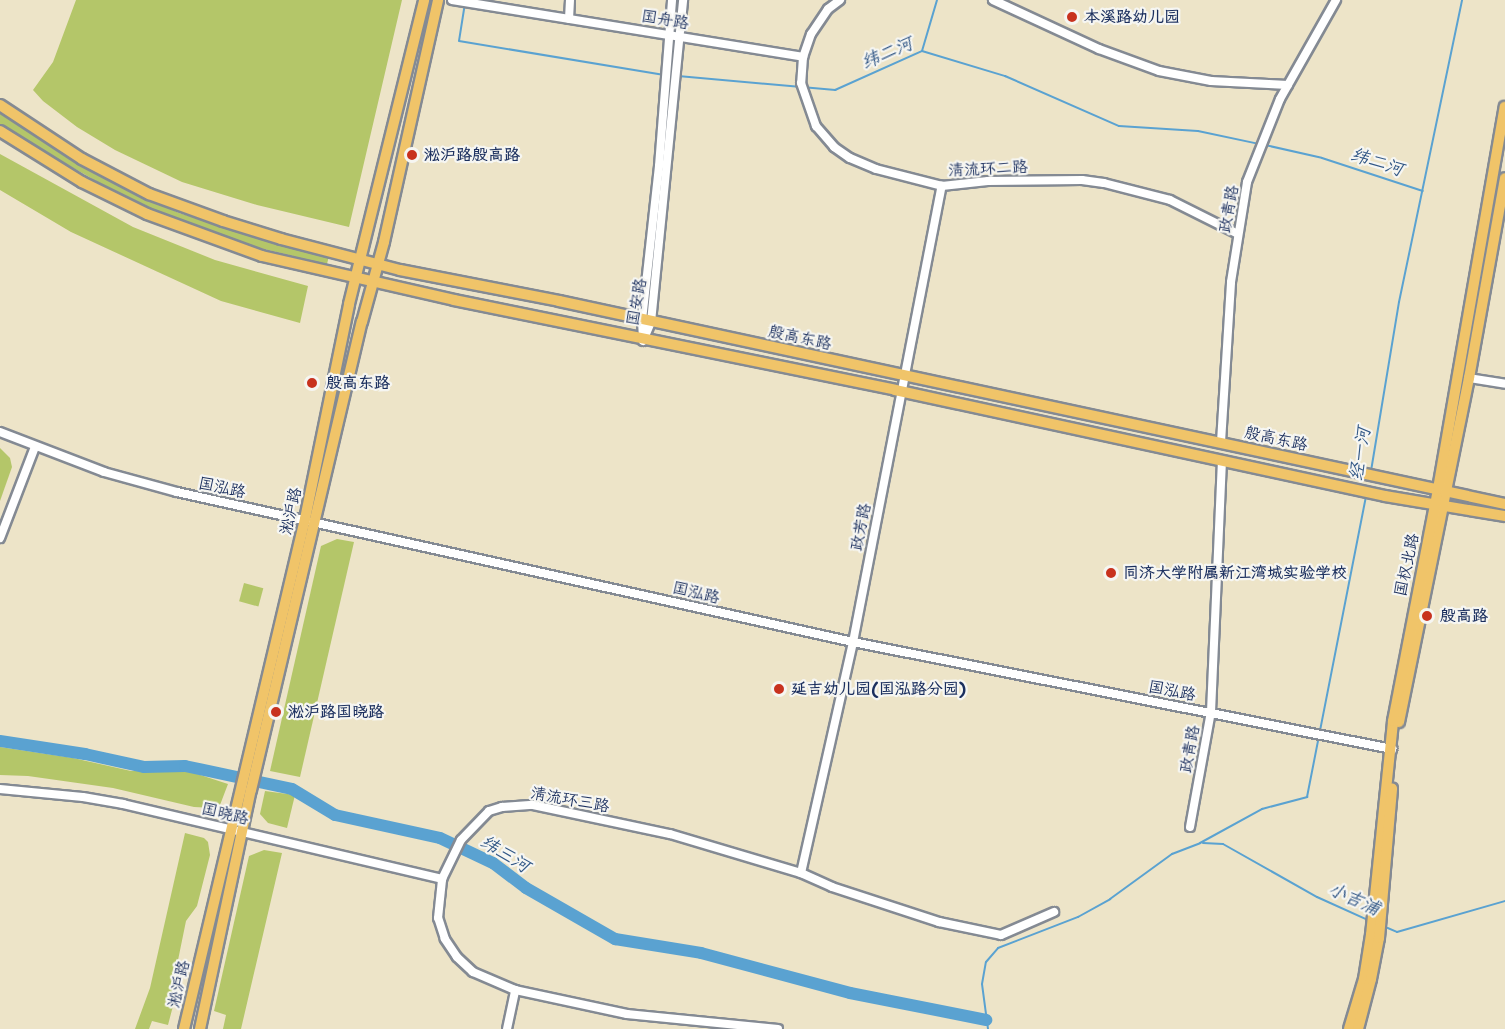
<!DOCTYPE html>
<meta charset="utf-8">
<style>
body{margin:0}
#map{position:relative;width:1505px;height:1029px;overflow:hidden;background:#ede4c8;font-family:"Shantell Sans","LXGW WenKai TC",sans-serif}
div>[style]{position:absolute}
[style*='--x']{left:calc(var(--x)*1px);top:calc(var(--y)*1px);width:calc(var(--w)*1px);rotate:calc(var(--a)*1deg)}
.green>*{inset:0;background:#b4c669;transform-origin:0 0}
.stream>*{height:2px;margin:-1px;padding:0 1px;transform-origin:1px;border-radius:1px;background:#5aa2d1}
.river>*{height:12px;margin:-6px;padding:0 6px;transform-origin:6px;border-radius:6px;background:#5aa2d1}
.roads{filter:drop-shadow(2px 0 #848a93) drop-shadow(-2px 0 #848a93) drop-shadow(0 2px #848a93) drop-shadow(0 -2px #848a93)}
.minor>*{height:8px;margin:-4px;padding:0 4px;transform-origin:4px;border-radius:4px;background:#fff}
.major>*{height:10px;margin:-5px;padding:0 5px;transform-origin:5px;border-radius:5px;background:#f0c469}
.dots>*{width:16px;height:16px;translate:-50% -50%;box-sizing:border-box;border:3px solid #f6f6f2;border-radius:50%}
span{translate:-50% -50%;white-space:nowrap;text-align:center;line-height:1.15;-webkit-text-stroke:4.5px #f6f6f2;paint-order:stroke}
.poi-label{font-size:16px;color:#1b2f5e;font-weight:700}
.left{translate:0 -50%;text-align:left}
.street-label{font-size:16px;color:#1b2f5e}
.water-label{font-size:18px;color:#315786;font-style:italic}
</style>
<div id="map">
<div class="green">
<i style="clip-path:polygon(76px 0,402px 0,349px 227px,257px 205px,182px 182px,115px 150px,77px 127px,43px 101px,33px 90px,53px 62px)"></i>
<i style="clip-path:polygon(0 112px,73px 161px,124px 188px,179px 213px,290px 247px,329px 256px,327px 264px,247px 245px,145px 206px,98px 182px,19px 137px,0 124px)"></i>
<i style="clip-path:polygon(0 154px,133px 227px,215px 260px,308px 286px,300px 323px,221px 301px,71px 232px,0 190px)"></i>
<i style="clip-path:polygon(0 448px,10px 458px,12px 467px,0 501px)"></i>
<i style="clip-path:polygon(337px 539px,354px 542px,300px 777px,270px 771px,321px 546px)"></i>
<i style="left:244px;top:583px;width:20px;height:19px;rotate:15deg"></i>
<i style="clip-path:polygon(0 747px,73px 758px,131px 771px,185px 770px,228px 784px,220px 805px,214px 808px,194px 807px,113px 788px,28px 776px,0 775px)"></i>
<i style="clip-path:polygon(265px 791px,295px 795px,287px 828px,268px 823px,260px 814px)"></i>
<i style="clip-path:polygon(185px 833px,204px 838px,208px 842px,210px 855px,197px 906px,186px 921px,176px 970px,178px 987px,168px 1025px,152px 1021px,149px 1029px,135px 1029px,150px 988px)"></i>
<i style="clip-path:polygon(264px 850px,282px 853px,241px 1029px,223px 1029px,226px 1015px,214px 1011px,249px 856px)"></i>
</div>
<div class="stream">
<i style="--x:465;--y:3;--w:38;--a:99"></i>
<i style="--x:459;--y:41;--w:208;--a:9.4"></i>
<i style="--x:922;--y:51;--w:53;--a:-73.6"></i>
<i style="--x:678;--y:76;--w:158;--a:5.1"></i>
<i style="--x:835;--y:90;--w:95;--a:-24.1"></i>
<i style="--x:922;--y:51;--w:87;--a:16.8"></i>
<i style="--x:1005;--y:76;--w:124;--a:23.7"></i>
<i style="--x:1119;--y:126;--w:79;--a:3.6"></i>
<i style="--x:1198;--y:131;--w:62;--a:12"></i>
<i style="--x:1265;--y:145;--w:58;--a:12.8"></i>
<i style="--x:1322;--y:158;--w:106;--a:18.1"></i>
<i style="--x:1371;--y:471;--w:171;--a:-80.6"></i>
<i style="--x:1399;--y:302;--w:309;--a:-78.2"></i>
<i style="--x:1203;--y:843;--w:20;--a:3"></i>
<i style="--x:1223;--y:844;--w:108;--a:29.4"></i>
<i style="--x:1317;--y:897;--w:58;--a:24.4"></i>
<i style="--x:1383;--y:926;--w:15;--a:23"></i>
<i style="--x:1397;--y:932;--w:112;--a:-16"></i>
<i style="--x:988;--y:1029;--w:45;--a:-97.6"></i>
<i style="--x:982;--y:984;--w:22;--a:-80"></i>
<i style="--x:986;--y:962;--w:18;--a:-49"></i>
<i style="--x:998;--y:948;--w:86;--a:-21.2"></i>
<i style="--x:1078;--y:917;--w:37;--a:-29"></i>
<i style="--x:1110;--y:899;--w:77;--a:-36"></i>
<i style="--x:1172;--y:854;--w:30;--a:-21"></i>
<i style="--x:1200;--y:843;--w:71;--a:-28.7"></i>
<i style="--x:1262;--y:809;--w:47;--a:-14.9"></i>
<i style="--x:1307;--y:797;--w:306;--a:-78.9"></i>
</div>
<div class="river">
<i style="--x:0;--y:741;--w:86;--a:8.7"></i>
<i style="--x:85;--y:754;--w:60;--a:12.4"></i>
<i style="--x:144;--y:767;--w:41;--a:-1.4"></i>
<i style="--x:185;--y:766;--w:109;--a:12.1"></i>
<i style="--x:292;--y:789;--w:50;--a:31.2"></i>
<i style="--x:335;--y:815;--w:107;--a:12.4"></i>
<i style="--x:440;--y:838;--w:59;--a:25.3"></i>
<i style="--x:493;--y:863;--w:41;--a:37.1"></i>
<i style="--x:526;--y:888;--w:103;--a:29.8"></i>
<i style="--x:615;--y:939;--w:87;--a:9.2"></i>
<i style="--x:701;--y:953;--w:154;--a:15"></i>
<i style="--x:850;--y:993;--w:139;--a:11.2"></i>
</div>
<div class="roads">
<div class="minor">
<i style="--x:452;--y:0;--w:356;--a:9.2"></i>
<i style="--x:840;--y:0;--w:15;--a:143"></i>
<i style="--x:828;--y:9;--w:30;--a:124"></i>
<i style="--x:811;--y:34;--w:24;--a:109"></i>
<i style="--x:803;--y:57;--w:26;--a:94"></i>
<i style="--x:801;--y:83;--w:46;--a:70.8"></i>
<i style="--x:816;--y:126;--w:28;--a:49"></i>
<i style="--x:834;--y:147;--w:19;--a:35"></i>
<i style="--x:850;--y:158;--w:28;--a:23"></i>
<i style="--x:876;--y:169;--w:68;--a:14.4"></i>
<i style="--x:942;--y:186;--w:46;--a:-6.2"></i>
<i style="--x:988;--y:181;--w:94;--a:-0.6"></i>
<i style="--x:1082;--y:180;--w:22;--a:8"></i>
<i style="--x:1104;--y:183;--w:68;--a:14.4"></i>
<i style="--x:1170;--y:200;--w:76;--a:26.6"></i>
<i style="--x:993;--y:0;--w:117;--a:24.8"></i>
<i style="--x:1099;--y:49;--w:64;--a:20.1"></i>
<i style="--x:1159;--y:71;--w:53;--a:10.9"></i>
<i style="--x:1211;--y:81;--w:77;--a:3"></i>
<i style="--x:569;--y:19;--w:19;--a:-87"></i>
<i style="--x:643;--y:339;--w:19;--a:-93"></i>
<i style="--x:642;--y:320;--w:155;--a:-83.7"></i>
<i style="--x:659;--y:166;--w:167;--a:-85.5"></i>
<i style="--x:643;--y:341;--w:21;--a:-67"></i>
<i style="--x:651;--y:322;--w:324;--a:-84.3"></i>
<i style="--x:1469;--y:378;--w:36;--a:9"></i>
<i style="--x:0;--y:432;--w:111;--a:21"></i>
<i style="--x:104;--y:472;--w:76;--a:15.3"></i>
<i style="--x:177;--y:492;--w:692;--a:12.51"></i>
<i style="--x:853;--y:642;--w:550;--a:11.23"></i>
<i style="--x:1221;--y:442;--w:160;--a:-86.4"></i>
<i style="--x:1231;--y:282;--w:101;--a:-80.9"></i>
<i style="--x:1247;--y:182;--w:89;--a:-68.3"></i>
<i style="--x:1280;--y:99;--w:114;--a:-60.5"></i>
<i style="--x:0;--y:538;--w:97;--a:-69"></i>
<i style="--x:0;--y:789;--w:83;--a:5.5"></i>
<i style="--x:83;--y:797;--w:41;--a:9.9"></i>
<i style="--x:123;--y:804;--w:328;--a:13.2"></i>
<i style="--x:1190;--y:827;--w:117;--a:-79.7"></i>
<i style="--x:1211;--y:712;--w:252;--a:-87.5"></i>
<i style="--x:801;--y:873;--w:237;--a:-77.3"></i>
<i style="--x:853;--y:642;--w:465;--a:-79"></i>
<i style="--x:507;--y:1029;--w:40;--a:-78"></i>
<i style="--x:778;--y:1029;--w:152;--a:-174.3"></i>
<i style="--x:627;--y:1014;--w:115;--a:-167.9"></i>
<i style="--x:515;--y:990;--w:46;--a:-156.8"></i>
<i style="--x:473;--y:972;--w:22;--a:-137"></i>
<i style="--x:457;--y:957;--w:22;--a:-124"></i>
<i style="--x:445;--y:939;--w:22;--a:-108"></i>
<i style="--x:438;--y:918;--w:39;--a:-84"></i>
<i style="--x:442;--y:879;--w:43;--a:-64"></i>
<i style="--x:461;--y:840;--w:40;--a:-46"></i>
<i style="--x:489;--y:811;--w:14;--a:-17"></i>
<i style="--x:502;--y:807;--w:31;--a:-4"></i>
<i style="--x:533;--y:805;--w:140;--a:12"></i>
<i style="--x:670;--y:834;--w:137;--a:16.6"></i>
<i style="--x:801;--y:873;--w:34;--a:24"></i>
<i style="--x:832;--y:887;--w:113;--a:18.1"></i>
<i style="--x:939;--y:922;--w:63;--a:11.8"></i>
<i style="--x:1001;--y:935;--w:58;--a:-23.5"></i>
</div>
<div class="major">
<i style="--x:0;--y:105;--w:98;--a:33.4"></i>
<i style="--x:82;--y:159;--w:76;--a:27.6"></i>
<i style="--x:149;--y:194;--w:79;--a:20"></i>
<i style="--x:223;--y:221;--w:61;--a:17.2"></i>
<i style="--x:281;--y:239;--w:123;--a:14.6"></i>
<i style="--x:400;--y:270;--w:162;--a:11"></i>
<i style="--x:559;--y:301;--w:968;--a:12.11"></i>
<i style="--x:0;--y:131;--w:97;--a:31.9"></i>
<i style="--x:82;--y:182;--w:72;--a:26.2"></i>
<i style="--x:147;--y:214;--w:122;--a:20.1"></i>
<i style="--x:262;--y:256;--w:197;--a:12.9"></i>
<i style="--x:454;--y:300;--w:450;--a:11.5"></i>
<i style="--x:895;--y:390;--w:501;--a:12.21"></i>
<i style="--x:1385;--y:496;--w:122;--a:9.5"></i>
<i style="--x:1399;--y:722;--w:351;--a:-78.5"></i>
<i style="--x:1469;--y:378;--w:203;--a:-79.8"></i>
<i style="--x:184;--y:1029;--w:524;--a:-76.65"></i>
<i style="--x:305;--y:519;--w:219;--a:-78.4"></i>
<i style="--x:349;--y:304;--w:313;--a:-76.1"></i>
<i style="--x:200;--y:1029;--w:244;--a:-78"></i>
<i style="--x:251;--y:790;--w:481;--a:-76.7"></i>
<i style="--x:362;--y:322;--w:83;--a:-74.6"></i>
<i style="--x:384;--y:242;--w:248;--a:-77.4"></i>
<i style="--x:1349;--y:1029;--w:52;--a:-73.3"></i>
<i style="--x:1364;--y:979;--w:45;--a:-81"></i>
<i style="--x:1371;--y:935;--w:215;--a:-84.1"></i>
<i style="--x:1393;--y:721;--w:236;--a:-79"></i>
<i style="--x:1438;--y:489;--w:388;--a:-80.1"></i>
<i style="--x:1358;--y:1029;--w:52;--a:-75.4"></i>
<i style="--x:1371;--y:979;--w:42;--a:-79"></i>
<i style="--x:1379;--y:938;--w:150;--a:-85"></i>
</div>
</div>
<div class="dots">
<i style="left:1072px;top:17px;background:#c8321e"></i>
<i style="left:412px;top:155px;background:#c8321e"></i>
<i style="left:312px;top:383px;background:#c8321e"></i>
<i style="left:1111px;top:573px;background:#c8321e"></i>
<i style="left:1427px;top:616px;background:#c8321e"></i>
<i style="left:779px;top:689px;background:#c8321e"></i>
<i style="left:276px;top:712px;background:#c8321e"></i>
</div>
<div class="poi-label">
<span class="left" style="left:1084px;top:17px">本溪路幼儿园</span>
<span class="left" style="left:424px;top:155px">淞沪路殷高路</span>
<span class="left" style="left:326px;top:383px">殷高东路</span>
<span class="left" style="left:1123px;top:573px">同济大学附属新江湾城实验学校</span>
<span class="left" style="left:1440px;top:616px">殷高路</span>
<span class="left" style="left:791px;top:689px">延吉幼儿园(国泓路分园)</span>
<span class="left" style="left:288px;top:712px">淞沪路国晓路</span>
</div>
<div class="street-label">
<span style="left:665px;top:20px;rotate:9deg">国舟路</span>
<span style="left:988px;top:169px;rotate:-3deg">清流环二路</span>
<span style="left:1229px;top:209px;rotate:-80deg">政青路</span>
<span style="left:637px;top:302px;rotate:-80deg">国安路</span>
<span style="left:800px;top:338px;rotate:12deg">殷高东路</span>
<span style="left:1276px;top:439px;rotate:12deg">殷高东路</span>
<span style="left:222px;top:488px;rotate:12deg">国泓路</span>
<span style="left:291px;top:511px;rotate:-77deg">淞沪路</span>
<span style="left:861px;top:527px;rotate:-79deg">政芳路</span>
<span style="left:1407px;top:565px;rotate:-78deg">国权北路</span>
<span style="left:696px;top:593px;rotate:13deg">国泓路</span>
<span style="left:1172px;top:691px;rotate:11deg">国泓路</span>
<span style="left:1190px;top:749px;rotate:-80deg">政青路</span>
<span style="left:570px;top:800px;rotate:10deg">清流环三路</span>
<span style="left:225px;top:814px;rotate:13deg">国晓路</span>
<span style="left:179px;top:984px;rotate:-77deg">淞沪路</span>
</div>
<div class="water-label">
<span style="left:887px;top:53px;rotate:-23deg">纬二河</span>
<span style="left:1377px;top:162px;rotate:18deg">纬二河</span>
<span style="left:1360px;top:454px;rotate:-81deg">经一河</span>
<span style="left:505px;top:854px;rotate:32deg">纬三河</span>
<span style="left:1354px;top:899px;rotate:24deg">小吉浦</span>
</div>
</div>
